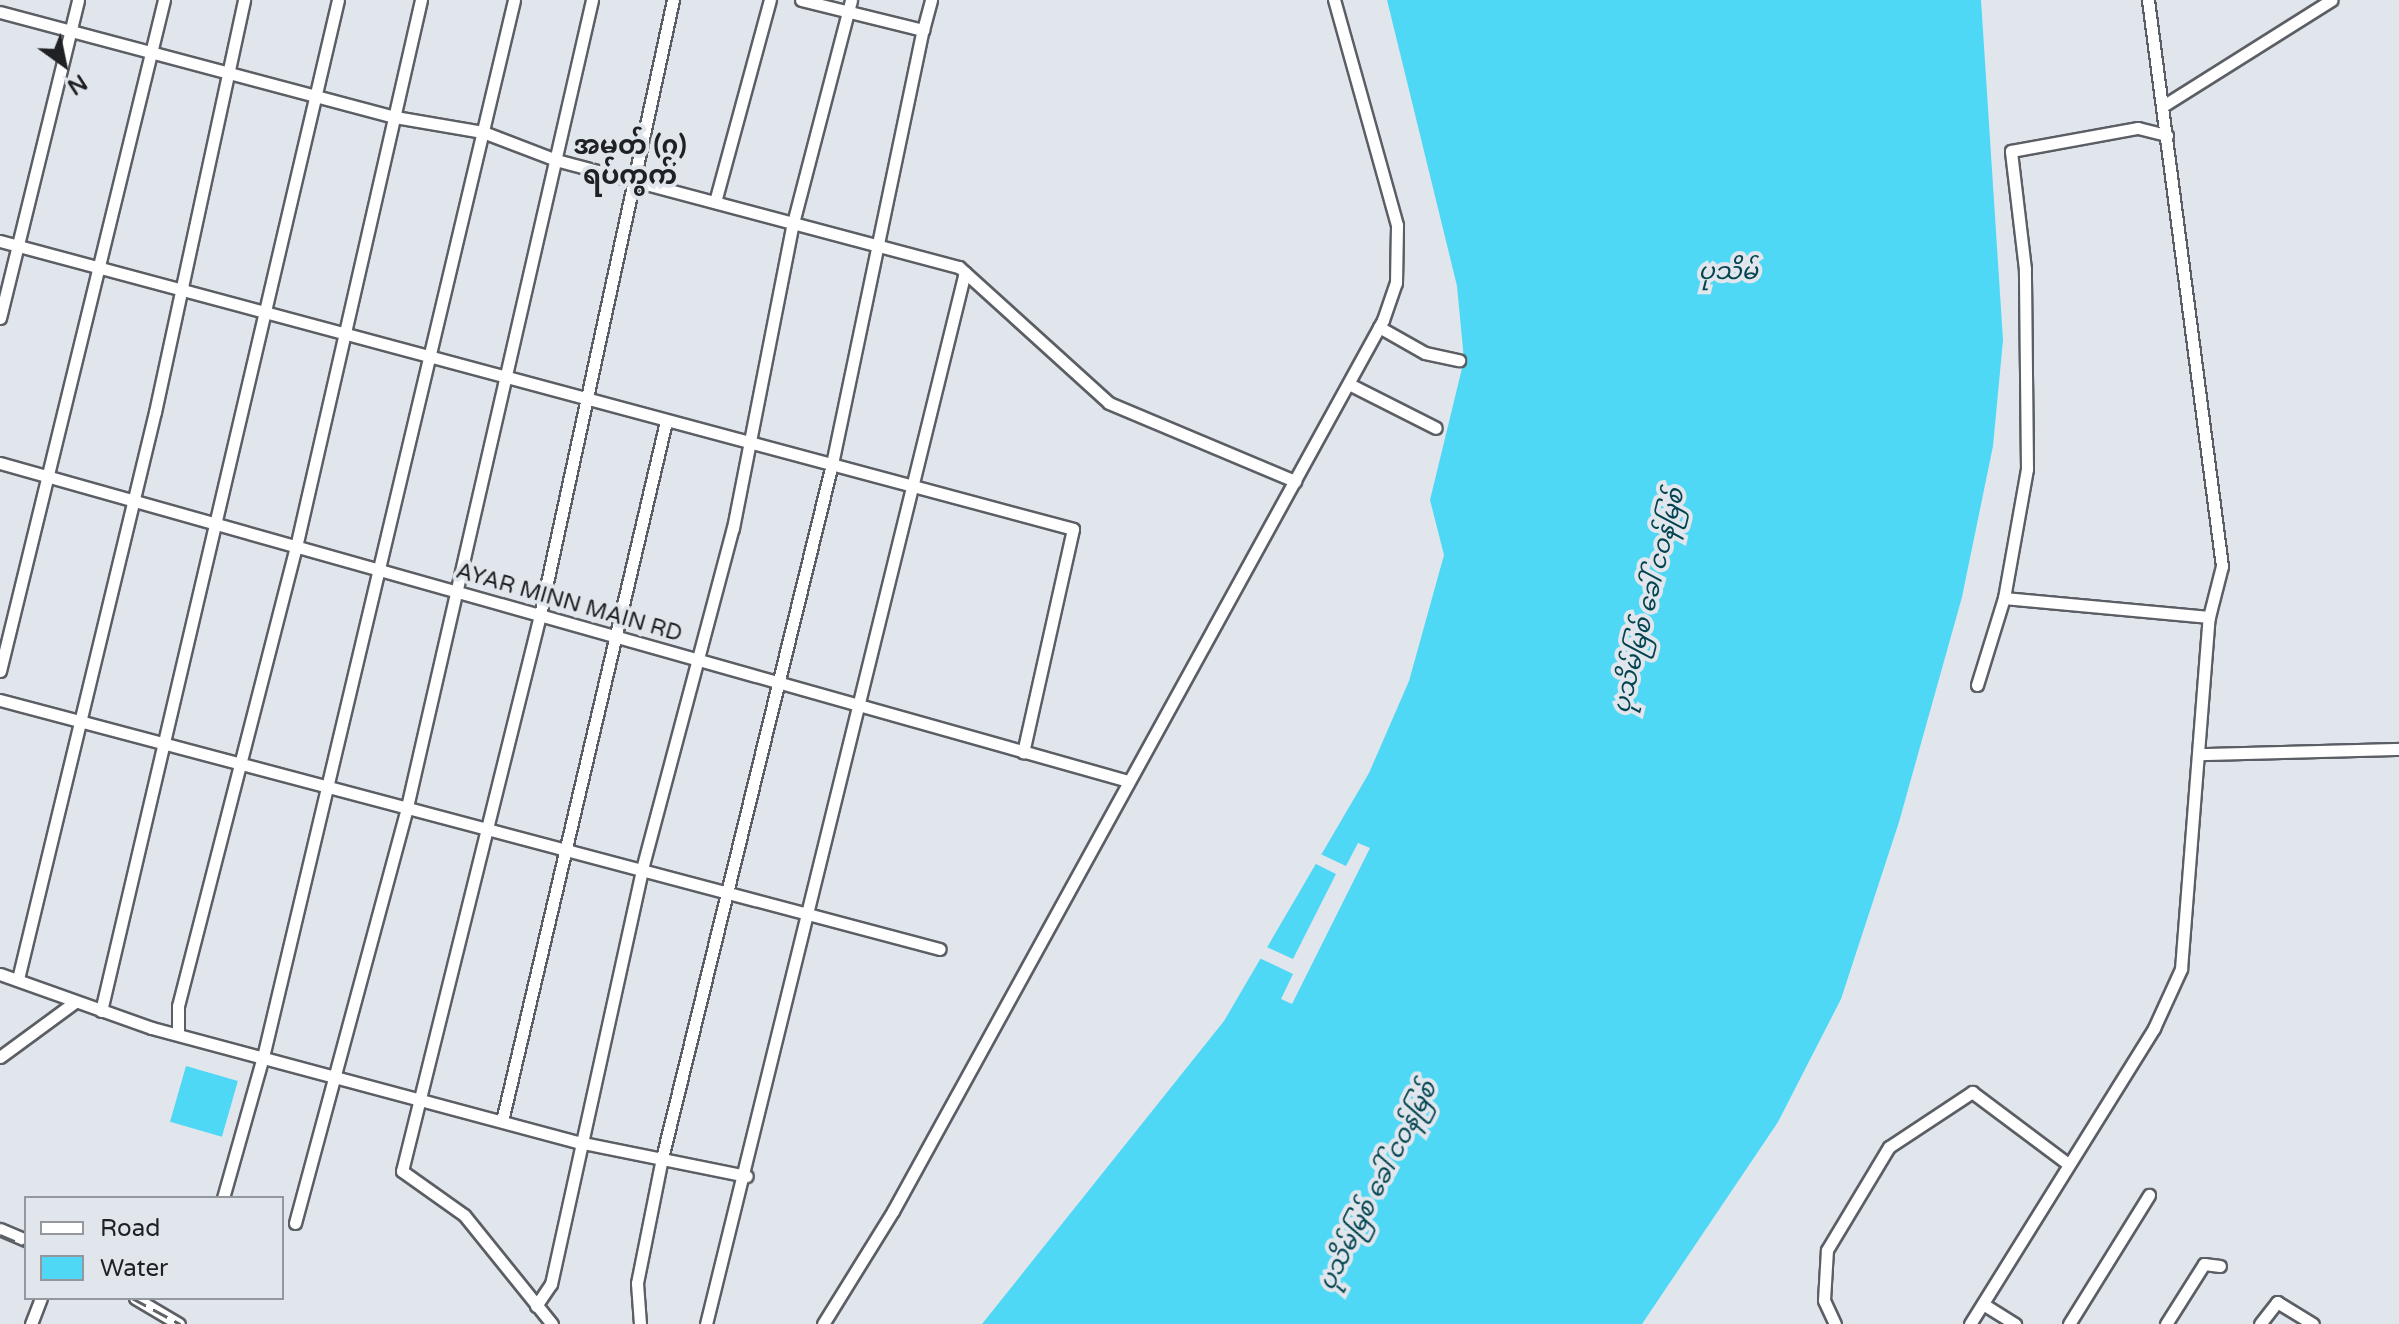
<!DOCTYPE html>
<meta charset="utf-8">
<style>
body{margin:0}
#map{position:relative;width:2399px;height:1324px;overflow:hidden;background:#e1e6ed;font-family:"Varela Round","Noto Sans Myanmar",sans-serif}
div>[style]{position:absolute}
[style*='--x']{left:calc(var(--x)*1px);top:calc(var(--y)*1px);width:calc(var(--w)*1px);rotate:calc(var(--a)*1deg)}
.water>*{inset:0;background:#4fd8f5;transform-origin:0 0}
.pier>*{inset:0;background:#e1e6ed}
.roads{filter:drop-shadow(2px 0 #5b5f65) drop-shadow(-2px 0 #5b5f65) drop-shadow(0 2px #5b5f65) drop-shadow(0 -2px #5b5f65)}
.minor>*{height:11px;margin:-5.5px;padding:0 5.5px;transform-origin:5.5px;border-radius:5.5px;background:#fff}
.rail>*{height:3px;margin-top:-1.5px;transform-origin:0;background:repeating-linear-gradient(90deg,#5e6165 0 16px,transparent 0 24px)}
span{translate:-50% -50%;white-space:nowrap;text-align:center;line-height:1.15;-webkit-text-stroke:8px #e1e6ed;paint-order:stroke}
.street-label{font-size:22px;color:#202124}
.water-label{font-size:24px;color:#034450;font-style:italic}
.quarter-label{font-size:26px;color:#202124;font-weight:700}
.legend{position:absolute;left:24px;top:1196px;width:260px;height:104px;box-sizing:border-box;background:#e1e6ed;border:2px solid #94979d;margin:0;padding:10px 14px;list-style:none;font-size:24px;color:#202124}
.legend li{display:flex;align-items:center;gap:16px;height:40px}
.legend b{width:40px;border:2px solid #94979d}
.north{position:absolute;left:24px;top:24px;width:80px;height:80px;-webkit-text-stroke:6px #e1e6ed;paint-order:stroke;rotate:147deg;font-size:22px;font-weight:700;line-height:32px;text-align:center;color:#202124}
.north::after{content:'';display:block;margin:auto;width:28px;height:36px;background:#202124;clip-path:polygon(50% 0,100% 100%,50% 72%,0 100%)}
</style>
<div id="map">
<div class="water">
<i style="clip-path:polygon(1387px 0,1981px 0,2003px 340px,1993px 446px,1962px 597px,1899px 822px,1841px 999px,1778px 1122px,1642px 1324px,982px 1324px,1224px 1021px,1369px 773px,1409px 681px,1444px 555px,1430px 500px,1464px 360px,1457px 286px)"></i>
<i style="left:186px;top:1066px;width:54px;height:58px;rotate:16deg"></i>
</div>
<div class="pier">
<i style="clip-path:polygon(1358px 843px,1370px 848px,1292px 1004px,1281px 999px,1293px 974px,1255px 956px,1262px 945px,1293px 959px,1336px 874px,1308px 860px,1314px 851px,1346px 866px)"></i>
</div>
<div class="roads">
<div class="minor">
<i style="--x:801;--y:0;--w:126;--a:13.8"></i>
<i style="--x:923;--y:30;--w:31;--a:-75"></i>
<i style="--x:0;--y:12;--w:409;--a:14.9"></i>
<i style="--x:395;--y:117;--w:89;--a:9.7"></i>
<i style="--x:483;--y:132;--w:78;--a:21"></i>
<i style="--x:556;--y:160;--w:417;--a:14.9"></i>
<i style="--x:959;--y:267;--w:202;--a:42.2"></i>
<i style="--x:1109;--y:403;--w:202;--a:22.8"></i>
<i style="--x:2163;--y:106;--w:199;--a:-32.2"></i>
<i style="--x:715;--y:202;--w:209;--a:-74.8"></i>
<i style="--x:0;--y:241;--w:1111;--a:15.02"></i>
<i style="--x:1073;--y:529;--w:229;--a:102.6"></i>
<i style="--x:0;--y:318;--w:327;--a:-76.2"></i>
<i style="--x:1379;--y:327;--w:53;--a:29.5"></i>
<i style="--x:1425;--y:353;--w:35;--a:12"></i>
<i style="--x:1349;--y:384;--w:97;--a:26.8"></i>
<i style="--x:0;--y:463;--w:1172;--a:15.74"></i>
<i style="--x:2004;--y:598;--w:206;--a:5.3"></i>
<i style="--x:0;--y:671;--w:691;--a:-76.27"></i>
<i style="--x:1977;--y:685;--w:91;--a:-72.8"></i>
<i style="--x:2004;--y:598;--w:131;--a:-79.9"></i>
<i style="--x:2027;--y:469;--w:200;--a:-90.6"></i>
<i style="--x:2025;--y:269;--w:119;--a:-96.8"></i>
<i style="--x:2011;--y:151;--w:129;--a:-10.3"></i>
<i style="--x:2138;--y:128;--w:30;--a:14"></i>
<i style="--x:0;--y:700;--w:972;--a:14.84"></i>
<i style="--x:2203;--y:754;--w:196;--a:-1.5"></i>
<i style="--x:0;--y:974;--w:161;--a:19.6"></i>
<i style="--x:152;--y:1028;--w:441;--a:15"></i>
<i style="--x:578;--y:1142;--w:172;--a:11.4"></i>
<i style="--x:18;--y:979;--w:583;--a:-76.42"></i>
<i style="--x:155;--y:412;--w:422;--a:-77.8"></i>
<i style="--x:101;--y:1011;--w:1038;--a:-76.81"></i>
<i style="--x:178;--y:1034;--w:28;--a:-90"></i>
<i style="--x:178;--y:1006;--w:474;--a:-75.6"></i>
<i style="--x:296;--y:547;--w:561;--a:-77.13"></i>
<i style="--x:0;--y:1057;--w:93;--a:-36.3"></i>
<i style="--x:502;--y:1121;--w:719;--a:-76.81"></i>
<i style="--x:223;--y:1198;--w:147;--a:-74.2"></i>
<i style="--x:263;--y:1057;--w:1086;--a:-76.64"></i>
<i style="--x:295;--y:1223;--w:431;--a:-74.9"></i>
<i style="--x:407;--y:807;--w:828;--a:-77.09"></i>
<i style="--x:0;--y:1229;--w:28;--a:23"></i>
<i style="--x:135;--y:1298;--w:51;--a:30.6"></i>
<i style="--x:1983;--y:1304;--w:38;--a:32"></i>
<i style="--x:536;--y:1306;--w:27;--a:-56"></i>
<i style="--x:551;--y:1284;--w:425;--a:-77.6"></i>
<i style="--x:642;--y:869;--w:353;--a:-75.1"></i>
<i style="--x:733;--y:528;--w:311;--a:-78.9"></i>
<i style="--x:793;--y:223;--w:230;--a:-75.4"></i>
<i style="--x:31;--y:1324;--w:28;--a:-69"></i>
<i style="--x:552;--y:1324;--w:140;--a:-128.9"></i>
<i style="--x:464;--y:1215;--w:76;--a:-144.6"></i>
<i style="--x:402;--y:1171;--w:573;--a:-76.06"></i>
<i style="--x:540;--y:615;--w:629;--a:-77.8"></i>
<i style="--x:640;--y:1324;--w:41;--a:-94.2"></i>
<i style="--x:637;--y:1283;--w:127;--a:-78.7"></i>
<i style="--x:662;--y:1158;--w:715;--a:-76.24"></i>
<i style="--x:832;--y:464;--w:443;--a:-78.2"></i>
<i style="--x:706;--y:1324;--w:1083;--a:-76.17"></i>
<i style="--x:823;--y:1324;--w:133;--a:-58.2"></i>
<i style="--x:893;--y:1211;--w:1017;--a:-61.19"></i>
<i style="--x:1383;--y:320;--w:39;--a:-71"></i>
<i style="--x:1396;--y:283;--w:58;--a:-89"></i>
<i style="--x:1397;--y:225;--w:234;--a:-105.6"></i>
<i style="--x:1835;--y:1324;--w:26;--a:-115"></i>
<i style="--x:1824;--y:1300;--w:50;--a:-86.6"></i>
<i style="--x:1827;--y:1250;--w:120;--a:-59"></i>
<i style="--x:1889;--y:1147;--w:100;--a:-33.5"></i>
<i style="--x:1972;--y:1092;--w:119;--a:36.8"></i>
<i style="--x:1970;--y:1324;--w:349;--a:-58.1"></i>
<i style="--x:2154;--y:1028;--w:65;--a:-65.4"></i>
<i style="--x:2181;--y:969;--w:353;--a:-85.5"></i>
<i style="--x:2209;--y:617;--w:53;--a:-75.7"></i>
<i style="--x:2222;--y:566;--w:571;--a:-97.45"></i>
<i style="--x:2069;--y:1324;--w:152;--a:-58.2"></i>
<i style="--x:2166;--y:1324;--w:71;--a:-57.7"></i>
<i style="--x:2204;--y:1264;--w:16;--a:7"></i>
<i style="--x:2260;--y:1324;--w:28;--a:-52"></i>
<i style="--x:2277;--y:1302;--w:42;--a:31.4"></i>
</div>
</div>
<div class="rail">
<i style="--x:0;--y:1235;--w:28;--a:23"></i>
<i style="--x:132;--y:1298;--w:55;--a:28.4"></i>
</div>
<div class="street-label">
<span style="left:569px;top:603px;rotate:16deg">AYAR MINN MAIN RD</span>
</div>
<div class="water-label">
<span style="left:1728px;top:272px">ပုသိမ်</span>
<span style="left:1649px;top:601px;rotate:-76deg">ပုသိမ်မြစ် ခေါ် ငဝန်မြစ်</span>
<span style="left:1378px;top:1186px;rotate:-63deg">ပုသိမ်မြစ် ခေါ် ငဝန်မြစ်</span>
</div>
<div class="quarter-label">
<span style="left:630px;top:161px">အမှတ် (၇)<br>ရပ်ကွက်</span>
</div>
<ul class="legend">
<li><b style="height:10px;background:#fff"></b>Road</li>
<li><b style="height:22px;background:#4fd8f5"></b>Water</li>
</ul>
<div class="north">N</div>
</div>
